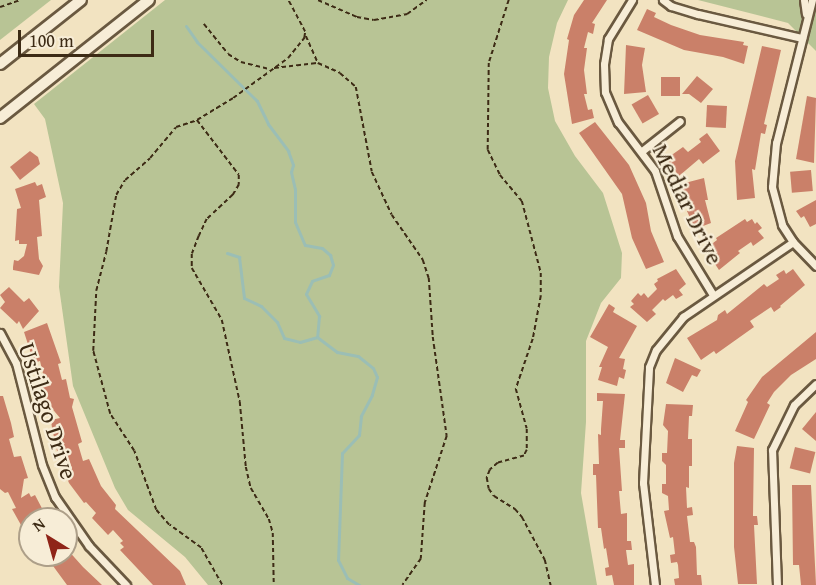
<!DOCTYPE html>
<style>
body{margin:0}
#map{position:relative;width:816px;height:585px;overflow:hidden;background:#f2e3c1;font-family:"Gentium Book Plus",serif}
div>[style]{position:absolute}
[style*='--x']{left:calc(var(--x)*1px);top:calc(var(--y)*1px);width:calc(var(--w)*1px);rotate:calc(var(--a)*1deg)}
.green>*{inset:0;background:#b8c495}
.stream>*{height:3px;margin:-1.5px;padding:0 1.5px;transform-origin:1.5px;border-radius:1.5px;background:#9bbeb5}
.building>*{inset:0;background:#ca8069;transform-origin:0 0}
.path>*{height:1.5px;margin-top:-0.75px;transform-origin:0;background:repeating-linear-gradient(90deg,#3d2b15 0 4.5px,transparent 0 7.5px)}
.roads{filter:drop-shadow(2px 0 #6a5940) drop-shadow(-2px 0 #6a5940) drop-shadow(0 2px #6a5940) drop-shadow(0 -2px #6a5940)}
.minor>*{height:7px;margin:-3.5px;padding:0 3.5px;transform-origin:3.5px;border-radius:3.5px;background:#f7edd7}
.secondary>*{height:10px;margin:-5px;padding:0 5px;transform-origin:5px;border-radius:5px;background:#f7edd7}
span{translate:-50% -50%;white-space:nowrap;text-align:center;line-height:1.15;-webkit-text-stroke:4.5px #f7edd7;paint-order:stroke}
.street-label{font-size:24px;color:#3d2b15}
.north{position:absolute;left:18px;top:507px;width:60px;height:60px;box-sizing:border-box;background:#f7edd7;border:2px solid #ad9f89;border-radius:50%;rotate:323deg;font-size:16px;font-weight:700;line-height:24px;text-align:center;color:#3d2b15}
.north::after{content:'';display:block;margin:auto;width:21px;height:27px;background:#8f2418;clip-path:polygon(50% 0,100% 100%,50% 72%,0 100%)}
.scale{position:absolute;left:18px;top:30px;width:136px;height:27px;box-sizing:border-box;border:3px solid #3d2b15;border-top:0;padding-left:8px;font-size:18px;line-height:21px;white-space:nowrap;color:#3d2b15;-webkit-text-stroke:4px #f7edd7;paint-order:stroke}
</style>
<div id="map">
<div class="green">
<i style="clip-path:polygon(0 0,51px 0,0 40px)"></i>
<i style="clip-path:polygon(165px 0,568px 0,557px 23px,549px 57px,548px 88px,555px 121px,575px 156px,603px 193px,622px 253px,621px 278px,601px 303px,586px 341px,586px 422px,581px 493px,597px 585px,208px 585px,185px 557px,128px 510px,115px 488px,73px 386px,59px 287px,63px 203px,45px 119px,34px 104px)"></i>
<i style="clip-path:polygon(698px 0,816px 0,816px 51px,788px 23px)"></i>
</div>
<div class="stream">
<i style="--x:186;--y:26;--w:19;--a:55"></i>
<i style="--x:197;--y:42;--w:84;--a:44.5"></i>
<i style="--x:257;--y:101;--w:25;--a:64"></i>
<i style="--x:268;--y:124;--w:34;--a:53"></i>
<i style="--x:288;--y:151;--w:15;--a:70"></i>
<i style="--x:293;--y:165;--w:7;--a:106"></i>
<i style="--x:291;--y:172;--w:17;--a:77"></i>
<i style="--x:295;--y:189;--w:33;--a:90"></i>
<i style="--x:295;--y:222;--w:25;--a:67"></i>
<i style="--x:305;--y:245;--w:17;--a:10"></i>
<i style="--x:322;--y:248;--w:11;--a:41"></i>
<i style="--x:330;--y:255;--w:10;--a:73"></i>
<i style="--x:333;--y:265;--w:11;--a:112"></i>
<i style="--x:329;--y:275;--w:18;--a:161"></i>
<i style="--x:312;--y:281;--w:14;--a:115"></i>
<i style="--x:306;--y:294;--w:26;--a:59"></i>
<i style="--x:319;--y:316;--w:21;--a:95"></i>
<i style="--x:227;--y:253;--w:13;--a:18"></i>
<i style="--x:239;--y:257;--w:41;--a:83"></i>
<i style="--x:244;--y:298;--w:19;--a:25"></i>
<i style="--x:261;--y:306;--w:23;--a:45"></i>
<i style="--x:277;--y:322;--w:17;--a:66"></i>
<i style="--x:284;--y:338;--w:16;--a:14"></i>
<i style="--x:300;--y:342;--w:18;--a:-16"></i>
<i style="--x:317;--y:337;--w:25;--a:37"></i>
<i style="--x:337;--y:352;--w:21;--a:11"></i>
<i style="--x:358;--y:356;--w:19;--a:39"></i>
<i style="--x:373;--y:368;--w:10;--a:66"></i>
<i style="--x:377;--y:377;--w:19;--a:106"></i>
<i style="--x:372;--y:395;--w:24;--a:118"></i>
<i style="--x:361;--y:416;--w:19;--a:96"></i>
<i style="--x:359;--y:435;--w:25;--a:133"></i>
<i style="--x:342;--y:453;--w:107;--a:92.1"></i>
<i style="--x:338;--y:560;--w:20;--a:63"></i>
<i style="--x:347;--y:578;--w:14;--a:30"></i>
</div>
<div class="building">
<i style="clip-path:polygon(584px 0,607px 0,592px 23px,595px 24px,593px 34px,588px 32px,584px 48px,587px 48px,584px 70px,587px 94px,584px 94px,588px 110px,592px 109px,594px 118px,572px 124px,564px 74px,569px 40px,567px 39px,574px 15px)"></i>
<i style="clip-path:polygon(647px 9px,656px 13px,654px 17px,671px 25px,700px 35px,744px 42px,743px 45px,748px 46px,744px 64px,723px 57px,684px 50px,637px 30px)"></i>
<i style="clip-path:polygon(626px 45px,645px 48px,642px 65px,646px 92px,624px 94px)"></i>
<i style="clip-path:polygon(762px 46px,781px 50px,764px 124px,767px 125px,765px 134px,761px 133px,755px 170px,752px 169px,755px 198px,737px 200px,735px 161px)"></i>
<i style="clip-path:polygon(697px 76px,713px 89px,701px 103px,689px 94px,682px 94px)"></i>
<i style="left:661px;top:77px;width:19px;height:19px"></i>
<i style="left:648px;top:95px;width:22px;height:19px;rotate:60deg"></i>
<i style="clip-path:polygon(807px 96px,816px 98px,814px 163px,796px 159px)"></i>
<i style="left:707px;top:105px;width:20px;height:22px;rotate:3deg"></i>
<i style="clip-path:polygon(595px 122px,629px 165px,646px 203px,651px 231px,664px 262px,646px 269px,632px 238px,622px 194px,579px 133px)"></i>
<i style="clip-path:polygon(707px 133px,720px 151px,703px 164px,699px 159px,679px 176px,666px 159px,683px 147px,688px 152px,701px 142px,699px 139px)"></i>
<i style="clip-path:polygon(30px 151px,38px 157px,40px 164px,20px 180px,10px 167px)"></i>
<i style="left:811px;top:170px;width:21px;height:21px;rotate:85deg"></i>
<i style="clip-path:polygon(704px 178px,708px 200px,705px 200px,711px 223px,695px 229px,687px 211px,691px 210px,687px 192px,683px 193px,681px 184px)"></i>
<i style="clip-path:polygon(35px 182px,37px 186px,42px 184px,46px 197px,39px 200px,42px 236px,37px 237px,39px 259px,43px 266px,39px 275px,13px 270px,13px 267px,14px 260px,18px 261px,24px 256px,27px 244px,19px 244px,19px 240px,15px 241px,17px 209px,21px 208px,15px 189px)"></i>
<i style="clip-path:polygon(816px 200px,816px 224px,810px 227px,804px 216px,801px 218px,796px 211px)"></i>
<i style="clip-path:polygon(745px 219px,747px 222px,752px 219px,755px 224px,757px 222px,762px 228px,758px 231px,764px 238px,753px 246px,751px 242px,738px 251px,740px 253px,719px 270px,705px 249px,717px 240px,716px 238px)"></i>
<i style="clip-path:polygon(676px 269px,686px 284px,679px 290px,683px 295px,676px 299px,673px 295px,665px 301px,663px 299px,652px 310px,656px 314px,647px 322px,630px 307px,634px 304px,631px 301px,638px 293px,641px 296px,644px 293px,648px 298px,657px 289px,654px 284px,658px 281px,657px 279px)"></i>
<i style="clip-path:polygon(793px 269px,805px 285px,780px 306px,781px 307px,774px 312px,771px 307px,750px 321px,754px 327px,716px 354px,714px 351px,701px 360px,687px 338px,717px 320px,718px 315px,725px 310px,727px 314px,764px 284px,767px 287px,779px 279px,776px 275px,784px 270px,786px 274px)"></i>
<i style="clip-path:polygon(9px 287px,24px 302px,29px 298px,39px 311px,23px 329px,19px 321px,17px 324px,0 308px,5px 302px,0 295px)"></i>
<i style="clip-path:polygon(609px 304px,615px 308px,613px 312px,637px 326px,619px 358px,625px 359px,623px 369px,626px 370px,624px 379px,619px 377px,617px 386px,598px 380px,602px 367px,599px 367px,608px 347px,590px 337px)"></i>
<i style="clip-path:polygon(47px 323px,61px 363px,58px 364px,62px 380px,66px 379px,70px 398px,74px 399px,72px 407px,82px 442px,78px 444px,83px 461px,89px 459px,101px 486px,116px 505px,115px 509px,180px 571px,186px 585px,153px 585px,120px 550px,124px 547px,120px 543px,123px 541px,113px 530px,108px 535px,92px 518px,96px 513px,86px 502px,84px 503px,69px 483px,66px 476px,72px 468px,66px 454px,62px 455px,61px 450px,57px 451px,52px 428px,51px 420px,60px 418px,50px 406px,45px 407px,39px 384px,43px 383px,44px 378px,40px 361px,34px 363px,24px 332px)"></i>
<i style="clip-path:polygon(816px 332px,816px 359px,791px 375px,774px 392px,767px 403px,770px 405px,754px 439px,735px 431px,748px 402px,746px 400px,762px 377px)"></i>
<i style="clip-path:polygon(675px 358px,701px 370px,697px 377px,692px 375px,683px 392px,666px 383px)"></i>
<i style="clip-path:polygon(597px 393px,625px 394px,620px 440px,625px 440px,625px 448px,619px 448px,622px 491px,619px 491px,621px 514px,627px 513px,627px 541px,631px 541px,632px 550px,626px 550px,628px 565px,634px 564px,634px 585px,614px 585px,612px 575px,606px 576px,605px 568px,609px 567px,606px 548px,604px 549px,601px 528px,598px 528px,596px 475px,593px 475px,593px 464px,599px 464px,598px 434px,601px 435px,601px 429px,603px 401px,597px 401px)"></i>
<i style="clip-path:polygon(0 396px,3px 396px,11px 423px,14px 437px,9px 439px,14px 457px,21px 456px,28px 478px,24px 479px,21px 498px,29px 493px,31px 497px,35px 495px,46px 516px,30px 519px,30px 541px,12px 509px,16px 508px,8px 492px,5px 493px,0 489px)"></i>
<i style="clip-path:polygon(666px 404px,693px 405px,692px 416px,689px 416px,688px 439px,692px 439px,692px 466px,689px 466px,689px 488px,686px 487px,687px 508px,692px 507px,693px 515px,687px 516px,690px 542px,694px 542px,696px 547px,697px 575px,701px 575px,702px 585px,675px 585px,674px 579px,679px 578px,678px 565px,677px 562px,671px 563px,670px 555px,675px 554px,673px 537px,670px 538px,664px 511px,669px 510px,668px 496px,662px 493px,662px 484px,666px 484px,666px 465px,662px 461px,662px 453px,667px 453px,668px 431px,663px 425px)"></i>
<i style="clip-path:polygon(816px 412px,816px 441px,802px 429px)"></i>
<i style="clip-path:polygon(737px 446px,754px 448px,753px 516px,757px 516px,758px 525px,754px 525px,757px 584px,738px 584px,734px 547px,734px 463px)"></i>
<i style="left:795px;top:447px;width:21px;height:22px;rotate:14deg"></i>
<i style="clip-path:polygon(792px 485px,811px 485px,816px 585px,801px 585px,799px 565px,793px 565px)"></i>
<i style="clip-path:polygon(66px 548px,83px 567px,102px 585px,67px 585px,45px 555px,66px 555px)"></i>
</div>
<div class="path">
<i style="--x:318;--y:0;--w:43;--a:23.6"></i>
<i style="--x:357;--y:17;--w:17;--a:10"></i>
<i style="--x:374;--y:20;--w:34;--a:-10"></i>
<i style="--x:407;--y:14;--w:24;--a:-36"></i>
<i style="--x:509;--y:0;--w:66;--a:107.6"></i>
<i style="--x:489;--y:63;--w:87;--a:90.7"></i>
<i style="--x:488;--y:150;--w:28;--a:64"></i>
<i style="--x:500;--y:175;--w:34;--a:50"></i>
<i style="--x:522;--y:201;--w:74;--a:75.2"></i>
<i style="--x:541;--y:273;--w:23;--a:90"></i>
<i style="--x:541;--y:296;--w:44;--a:100.5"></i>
<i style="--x:533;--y:339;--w:53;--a:108.8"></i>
<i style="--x:516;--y:389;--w:41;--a:74.6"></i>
<i style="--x:527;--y:429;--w:21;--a:90"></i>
<i style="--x:527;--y:450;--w:7;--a:117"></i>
<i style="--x:524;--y:456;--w:27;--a:165"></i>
<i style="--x:498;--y:463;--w:11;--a:139"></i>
<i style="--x:490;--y:470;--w:9;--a:111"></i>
<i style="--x:487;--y:478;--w:11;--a:80"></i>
<i style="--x:489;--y:489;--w:9;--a:54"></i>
<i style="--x:494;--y:496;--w:25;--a:32"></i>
<i style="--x:515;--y:509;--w:11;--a:49"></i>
<i style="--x:522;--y:517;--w:49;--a:61.9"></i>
<i style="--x:545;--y:560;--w:26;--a:77"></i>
<i style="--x:0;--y:7;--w:21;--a:-19"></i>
<i style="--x:204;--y:24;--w:38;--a:51"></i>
<i style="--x:228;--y:54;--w:15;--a:32"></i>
<i style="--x:241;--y:62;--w:29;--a:14"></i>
<i style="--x:306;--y:36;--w:30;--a:66"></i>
<i style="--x:318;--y:63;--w:24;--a:24"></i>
<i style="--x:340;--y:73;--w:21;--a:41"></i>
<i style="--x:356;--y:87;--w:86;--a:79.3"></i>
<i style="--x:372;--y:172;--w:47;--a:65.1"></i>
<i style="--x:392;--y:215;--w:55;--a:55.4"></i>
<i style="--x:423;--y:260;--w:19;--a:72"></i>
<i style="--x:429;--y:278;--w:59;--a:86.1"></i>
<i style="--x:433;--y:337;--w:100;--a:82"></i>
<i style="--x:447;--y:436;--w:71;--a:108.2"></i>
<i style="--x:425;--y:503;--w:56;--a:94.1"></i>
<i style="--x:421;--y:559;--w:32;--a:125"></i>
<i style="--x:274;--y:68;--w:43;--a:-6.6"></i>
<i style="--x:197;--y:120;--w:69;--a:52.6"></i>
<i style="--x:239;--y:175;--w:10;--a:90"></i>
<i style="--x:239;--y:185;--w:12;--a:121"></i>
<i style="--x:233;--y:195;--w:35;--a:137"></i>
<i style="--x:207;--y:219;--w:19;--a:115"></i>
<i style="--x:199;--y:236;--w:19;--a:111"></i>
<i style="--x:192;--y:254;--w:14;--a:90"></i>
<i style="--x:192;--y:268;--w:60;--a:60"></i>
<i style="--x:222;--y:320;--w:84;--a:77.6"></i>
<i style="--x:240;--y:402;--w:65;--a:84.7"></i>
<i style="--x:246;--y:467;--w:22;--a:77"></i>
<i style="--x:251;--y:488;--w:36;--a:60"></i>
<i style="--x:269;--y:519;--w:15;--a:74"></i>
<i style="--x:273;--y:533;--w:52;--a:88.9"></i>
<i style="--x:222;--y:585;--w:43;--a:-119.6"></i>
<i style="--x:201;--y:548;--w:39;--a:-144"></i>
<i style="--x:169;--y:525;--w:20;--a:-131"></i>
<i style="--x:156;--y:510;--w:63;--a:-110.4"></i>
<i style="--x:134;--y:451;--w:44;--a:-123"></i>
<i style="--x:110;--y:414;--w:65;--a:-105.1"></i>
<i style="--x:93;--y:351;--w:60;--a:-87.1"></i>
<i style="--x:96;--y:291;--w:40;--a:-75.6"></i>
<i style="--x:106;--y:252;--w:58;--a:-80"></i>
<i style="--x:116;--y:195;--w:17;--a:-59"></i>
<i style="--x:125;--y:180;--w:33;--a:-41"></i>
<i style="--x:150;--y:158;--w:40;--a:-50"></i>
<i style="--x:176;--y:127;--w:22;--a:-18"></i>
<i style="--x:197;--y:120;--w:42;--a:-31.4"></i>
<i style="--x:233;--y:98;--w:68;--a:-36"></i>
<i style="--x:288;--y:58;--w:26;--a:-51"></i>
<i style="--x:304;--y:38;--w:6;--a:-81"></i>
<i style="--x:305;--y:32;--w:36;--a:-118"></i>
</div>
<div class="roads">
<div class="minor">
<i style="--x:632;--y:0;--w:46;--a:121.6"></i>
<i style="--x:608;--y:39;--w:25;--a:99"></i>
<i style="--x:604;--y:64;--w:28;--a:88"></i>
<i style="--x:605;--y:92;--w:33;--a:67"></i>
<i style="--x:618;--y:122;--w:61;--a:52.9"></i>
<i style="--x:655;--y:171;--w:69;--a:71.3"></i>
<i style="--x:677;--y:236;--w:69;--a:58.6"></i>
<i style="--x:663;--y:0;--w:10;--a:37"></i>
<i style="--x:671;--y:6;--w:28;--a:17"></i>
<i style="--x:698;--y:14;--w:107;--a:13"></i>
<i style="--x:804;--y:0;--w:14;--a:82"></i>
<i style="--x:812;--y:0;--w:147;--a:104.1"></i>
<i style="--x:776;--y:143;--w:44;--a:95.2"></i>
<i style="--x:772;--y:187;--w:39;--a:75"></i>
<i style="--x:782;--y:225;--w:20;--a:57"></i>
<i style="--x:793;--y:242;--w:33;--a:46"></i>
<i style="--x:642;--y:151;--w:48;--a:-38.3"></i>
<i style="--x:0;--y:333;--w:34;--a:62"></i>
<i style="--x:16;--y:363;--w:105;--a:75.7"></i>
<i style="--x:42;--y:465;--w:35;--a:68"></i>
<i style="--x:55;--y:497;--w:60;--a:55.2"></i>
<i style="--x:89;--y:546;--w:54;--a:46.5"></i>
<i style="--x:655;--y:585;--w:103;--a:-96.7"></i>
<i style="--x:643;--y:483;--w:116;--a:-87"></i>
<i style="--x:649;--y:367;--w:18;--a:-68"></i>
<i style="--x:656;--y:350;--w:43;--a:-50.7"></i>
<i style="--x:683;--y:317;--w:133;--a:-34.3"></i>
<i style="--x:777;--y:585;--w:135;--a:-92.1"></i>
<i style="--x:772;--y:450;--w:50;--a:-63.9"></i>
<i style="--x:794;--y:405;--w:30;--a:-44"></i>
</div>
<div class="secondary">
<i style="--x:0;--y:64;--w:103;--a:-38.3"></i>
<i style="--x:0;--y:118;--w:190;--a:-38.4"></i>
</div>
</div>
<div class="street-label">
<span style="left:688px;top:204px;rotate:64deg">Mediar Drive</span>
<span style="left:48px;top:411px;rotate:72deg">Ustilago Drive</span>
</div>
<div class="north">N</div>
<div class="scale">100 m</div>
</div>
